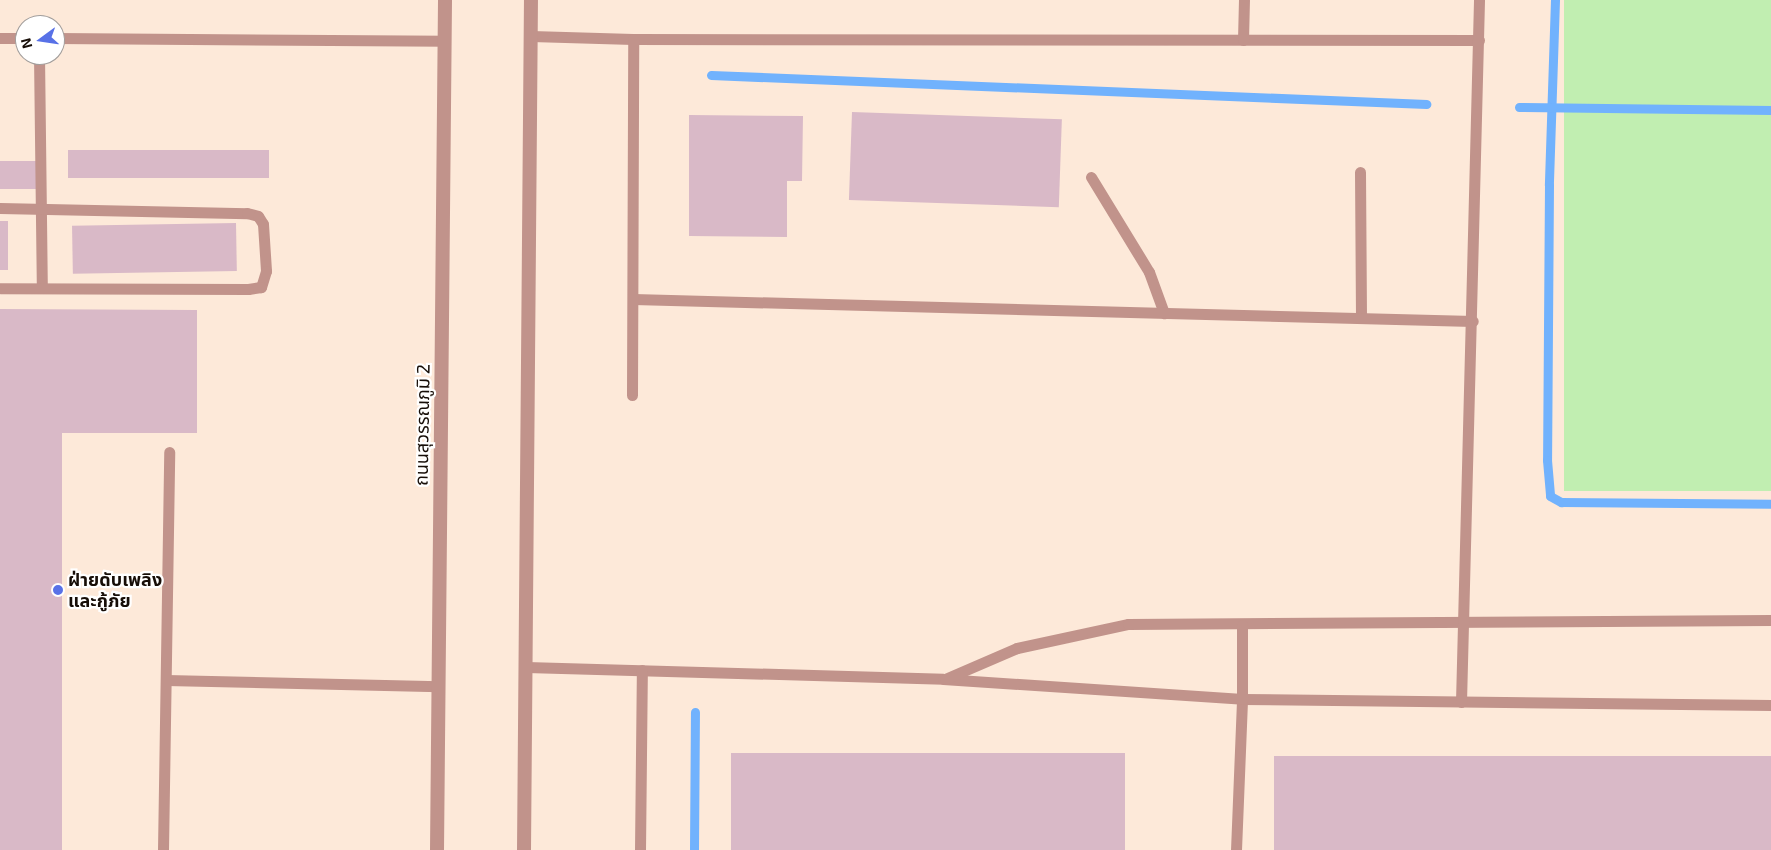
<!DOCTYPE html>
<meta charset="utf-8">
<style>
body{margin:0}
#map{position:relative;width:1771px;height:850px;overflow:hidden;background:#fff4eb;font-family:"Exo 2","Noto Sans Thai",sans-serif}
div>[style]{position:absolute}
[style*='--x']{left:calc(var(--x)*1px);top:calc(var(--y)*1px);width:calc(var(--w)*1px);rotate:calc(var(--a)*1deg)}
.built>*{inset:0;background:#fde9d9}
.green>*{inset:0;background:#c1eeb1;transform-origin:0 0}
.stream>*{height:9px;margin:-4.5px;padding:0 4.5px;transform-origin:4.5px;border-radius:4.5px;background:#71b2fd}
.building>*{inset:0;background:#d9b9c7;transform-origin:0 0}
.service>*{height:11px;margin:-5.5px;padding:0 5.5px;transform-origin:5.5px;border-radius:5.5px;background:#c1938b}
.minor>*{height:14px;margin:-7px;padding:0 7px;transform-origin:7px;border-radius:7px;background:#c1938b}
.dots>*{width:14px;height:14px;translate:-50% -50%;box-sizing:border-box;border:2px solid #fff;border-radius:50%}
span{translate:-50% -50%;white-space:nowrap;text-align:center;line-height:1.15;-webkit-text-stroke:4.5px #fff;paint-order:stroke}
.street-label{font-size:18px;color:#160d07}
.poi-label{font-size:18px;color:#160d07;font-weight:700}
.left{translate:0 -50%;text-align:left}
.north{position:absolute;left:15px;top:15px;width:50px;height:50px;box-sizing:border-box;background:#fff;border:1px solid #a29e9c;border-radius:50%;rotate:256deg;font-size:14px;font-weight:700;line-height:20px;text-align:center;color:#160d07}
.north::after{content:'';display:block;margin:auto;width:18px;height:22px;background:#5871e7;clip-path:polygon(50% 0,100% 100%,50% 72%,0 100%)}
</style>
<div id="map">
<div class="built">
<i style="clip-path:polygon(evenodd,0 0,1771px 0,1771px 850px,0 850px,0 0,25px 25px,55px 25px,55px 55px,25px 55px,25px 25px)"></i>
</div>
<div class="green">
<i style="left:1564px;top:0;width:207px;height:491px"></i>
</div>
<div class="stream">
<i style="--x:1555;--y:0;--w:185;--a:91.9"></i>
<i style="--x:1549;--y:185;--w:275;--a:90.4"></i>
<i style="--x:1547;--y:460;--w:36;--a:85"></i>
<i style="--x:1550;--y:496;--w:13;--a:29"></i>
<i style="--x:1561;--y:502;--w:210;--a:0.5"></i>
<i style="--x:711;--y:75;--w:716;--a:2.32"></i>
<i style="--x:1519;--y:107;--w:252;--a:0.7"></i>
<i style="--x:694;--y:850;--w:138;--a:-89.6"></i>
</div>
<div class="building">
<i style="left:852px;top:112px;width:210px;height:88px;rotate:2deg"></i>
<i style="clip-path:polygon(689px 115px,803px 116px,802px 181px,787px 181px,787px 237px,689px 236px)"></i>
<i style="left:269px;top:150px;width:28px;height:201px;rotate:90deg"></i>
<i style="left:0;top:161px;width:37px;height:28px"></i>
<i style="left:0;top:221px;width:8px;height:49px"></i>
<i style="left:236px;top:223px;width:48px;height:164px;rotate:89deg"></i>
<i style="clip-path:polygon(0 309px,197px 310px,197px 433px,62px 433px,62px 850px,0 850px)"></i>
<i style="left:731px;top:753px;width:394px;height:97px"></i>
<i style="left:1274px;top:756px;width:497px;height:94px"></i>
</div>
<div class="service">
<i style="--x:531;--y:36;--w:102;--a:1.7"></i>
<i style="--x:633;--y:39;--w:846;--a:0.07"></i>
<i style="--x:0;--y:38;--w:25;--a:0"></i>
<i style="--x:55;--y:38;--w:390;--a:0.4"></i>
<i style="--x:1243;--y:40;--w:40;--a:-88.6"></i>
<i style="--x:39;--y:55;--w:233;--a:89.3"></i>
<i style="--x:1360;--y:172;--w:146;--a:89.6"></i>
<i style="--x:1091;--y:177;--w:111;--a:58.6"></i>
<i style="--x:1149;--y:272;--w:44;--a:69.9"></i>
<i style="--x:0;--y:208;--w:247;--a:1.2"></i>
<i style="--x:247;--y:213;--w:11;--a:15"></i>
<i style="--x:258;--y:216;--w:9;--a:58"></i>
<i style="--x:263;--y:224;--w:47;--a:86.3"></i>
<i style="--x:266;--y:271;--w:17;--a:107"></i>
<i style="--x:261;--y:287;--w:13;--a:171"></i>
<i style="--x:248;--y:289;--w:248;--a:-179.8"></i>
<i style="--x:633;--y:299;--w:840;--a:1.5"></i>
<i style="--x:632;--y:395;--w:356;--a:-89.8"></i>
<i style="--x:526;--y:667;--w:417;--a:1.6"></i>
<i style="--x:943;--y:679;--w:300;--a:3.8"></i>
<i style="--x:1242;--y:699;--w:529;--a:0.65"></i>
<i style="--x:945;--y:679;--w:78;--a:-23.3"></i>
<i style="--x:1017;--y:648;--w:114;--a:-12.2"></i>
<i style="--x:1128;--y:624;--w:643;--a:-0.36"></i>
<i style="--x:166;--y:680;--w:273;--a:1.3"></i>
<i style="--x:1461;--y:702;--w:702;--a:-88.53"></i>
<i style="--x:163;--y:850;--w:398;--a:-89.1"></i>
<i style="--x:640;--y:850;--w:180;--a:-89.4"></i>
<i style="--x:1236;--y:850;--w:151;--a:-87.7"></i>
<i style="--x:1242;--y:699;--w:74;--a:-90"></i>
</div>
<div class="minor">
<i style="--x:437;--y:850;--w:850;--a:-89.46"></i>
<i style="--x:524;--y:850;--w:850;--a:-89.53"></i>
</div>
<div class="dots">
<i style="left:58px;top:590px;background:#5871e7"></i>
</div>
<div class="street-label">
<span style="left:422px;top:425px;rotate:-89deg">ถนนสุวรรณภูมิ 2</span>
</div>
<div class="poi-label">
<span class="left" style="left:68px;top:590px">ฝ่ายดับเพลิง<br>และกู้ภัย</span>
</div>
<div class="north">N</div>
</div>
